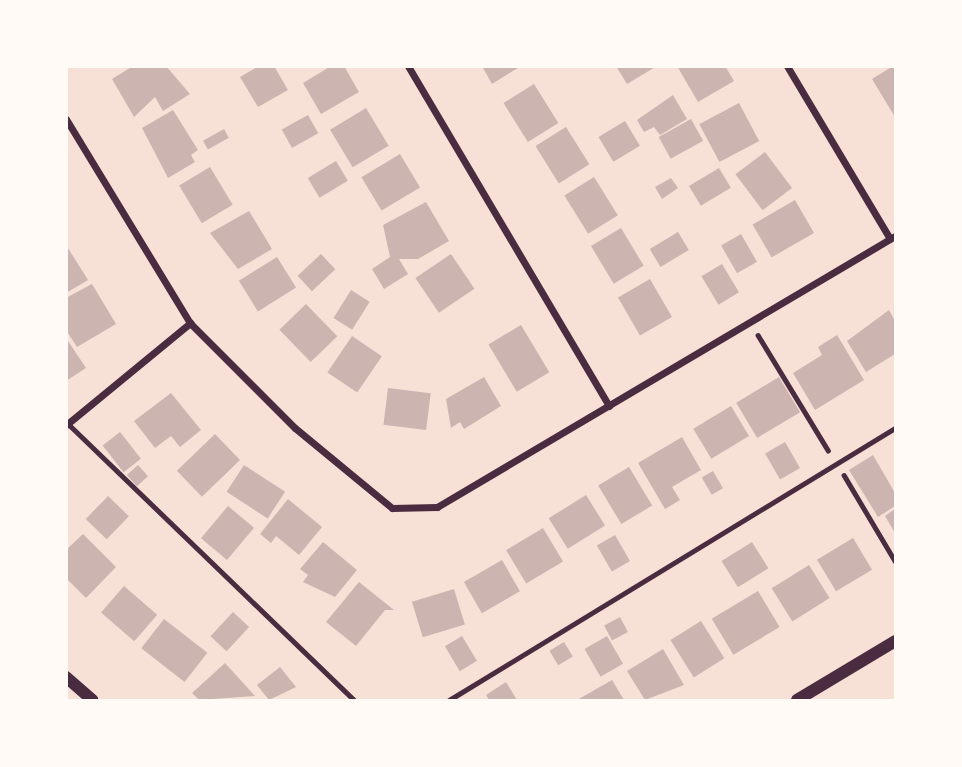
<!DOCTYPE html>
<style>
body{margin:0}
#map{position:relative;width:962px;height:767px;overflow:hidden;background:#f7e1d7;font-family:"PT Sans",sans-serif}
div>[style]{position:absolute}
[style*='--x']{left:calc(var(--x)*1px);top:calc(var(--y)*1px);width:calc(var(--w)*1px);rotate:calc(var(--a)*1deg)}
.building>*{inset:0;background:#ccb4b1;transform-origin:0 0}
.path>*{height:4.5px;margin:-2.25px;padding:0 2.25px;transform-origin:2.25px;border-radius:2.25px;background:#4a2c40}
.service>*{height:5px;margin:-2.5px;padding:0 2.5px;transform-origin:2.5px;border-radius:2.5px;background:#4a2c40}
.minor>*{height:7px;margin:-3.5px;padding:0 3.5px;transform-origin:3.5px;border-radius:3.5px;background:#4a2c40}
.tertiary>*{height:12px;margin:-6px;padding:0 6px;transform-origin:6px;border-radius:6px;background:#4a2c40}
span{translate:-50% -50%;white-space:nowrap;text-align:center;line-height:1.15;-webkit-text-stroke:5px #fffaf5;paint-order:stroke}
.frame{position:absolute;inset:0;border:68px solid #fffaf5;pointer-events:none}
</style>
<div id="map">
<div class="building">
<i style="clip-path:polygon(133px 66px,166px 66px,190px 94px,163px 111px,155px 97px,134px 117px,112px 79px)"></i>
<i style="clip-path:polygon(259px 66px,274px 66px,288px 90px,258px 107px,240px 77px)"></i>
<i style="clip-path:polygon(331px 66px,344px 66px,359px 92px,321px 114px,303px 83px)"></i>
<i style="clip-path:polygon(482px 66px,521px 66px,492px 84px)"></i>
<i style="clip-path:polygon(616px 66px,657px 66px,627px 84px)"></i>
<i style="clip-path:polygon(677px 66px,725px 66px,734px 81px,698px 102px)"></i>
<i style="clip-path:polygon(893px 66px,895px 66px,895px 117px,872px 79px)"></i>
<i style="left:534px;top:84px;width:46px;height:36px;rotate:58deg"></i>
<i style="clip-path:polygon(673px 95px,687px 119px,660px 135px,654px 127px,644px 132px,637px 120px)"></i>
<i style="left:739px;top:103px;width:43px;height:45px;rotate:62deg"></i>
<i style="left:366px;top:108px;width:44px;height:42px;rotate:59deg"></i>
<i style="clip-path:polygon(173px 110px,198px 150px,191px 155px,195px 162px,168px 178px,142px 128px)"></i>
<i style="left:308px;top:115px;width:21px;height:30px;rotate:61deg"></i>
<i style="left:691px;top:119px;width:25px;height:37px;rotate:61deg"></i>
<i style="left:625px;top:121px;width:29px;height:31px;rotate:59deg"></i>
<i style="left:566px;top:127px;width:44px;height:36px;rotate:58deg"></i>
<i style="left:224px;top:129px;width:10px;height:24px;rotate:61deg"></i>
<i style="left:765px;top:152px;width:45px;height:37px;rotate:53deg"></i>
<i style="left:400px;top:154px;width:39px;height:45px;rotate:59deg"></i>
<i style="left:336px;top:161px;width:23px;height:33px;rotate:59deg"></i>
<i style="left:210px;top:167px;width:44px;height:36px;rotate:59deg"></i>
<i style="left:719px;top:168px;width:23px;height:35px;rotate:59deg"></i>
<i style="left:594px;top:177px;width:45px;height:35px;rotate:58deg"></i>
<i style="clip-path:polygon(671px 178px,678px 188px,662px 199px,655px 187px)"></i>
<i style="left:795px;top:200px;width:38px;height:49px;rotate:60deg"></i>
<i style="clip-path:polygon(426px 202px,449px 241px,418px 259px,399px 259px,408px 274px,384px 289px,372px 269px,390px 257px,383px 225px)"></i>
<i style="clip-path:polygon(249px 211px,272px 249px,238px 269px,210px 233px)"></i>
<i style="left:621px;top:228px;width:44px;height:35px;rotate:59deg"></i>
<i style="left:678px;top:232px;width:21px;height:33px;rotate:59deg"></i>
<i style="left:741px;top:234px;width:32px;height:23px;rotate:60deg"></i>
<i style="clip-path:polygon(66px 245px,88px 280px,66px 293px)"></i>
<i style="left:321px;top:254px;width:21px;height:32px;rotate:47deg"></i>
<i style="left:451px;top:254px;width:42px;height:43px;rotate:56deg"></i>
<i style="left:277px;top:257px;width:36px;height:45px;rotate:58deg"></i>
<i style="left:722px;top:264px;width:33px;height:24px;rotate:59deg"></i>
<i style="left:650px;top:279px;width:44px;height:37px;rotate:60deg"></i>
<i style="clip-path:polygon(92px 284px,116px 324px,77px 347px,66px 330px,66px 298px)"></i>
<i style="left:351px;top:290px;width:22px;height:33px;rotate:32deg"></i>
<i style="left:306px;top:304px;width:45px;height:37px;rotate:46deg"></i>
<i style="clip-path:polygon(889px 310px,895px 321px,895px 354px,866px 372px,847px 341px)"></i>
<i style="left:521px;top:325px;width:55px;height:38px;rotate:59deg"></i>
<i style="clip-path:polygon(837px 335px,864px 380px,815px 410px,793px 373px,822px 355px,818px 347px)"></i>
<i style="left:352px;top:336px;width:36px;height:44px;rotate:34deg"></i>
<i style="clip-path:polygon(66px 338px,86px 368px,66px 381px)"></i>
<i style="clip-path:polygon(484px 377px,501px 406px,464px 429px,460px 422px,451px 428px,446px 399px)"></i>
<i style="left:779px;top:377px;width:41px;height:50px;rotate:59deg"></i>
<i style="left:388px;top:388px;width:43px;height:37px;rotate:7deg"></i>
<i style="clip-path:polygon(171px 393px,201px 430px,180px 447px,171px 436px,155px 448px,134px 421px)"></i>
<i style="left:731px;top:406px;width:35px;height:44px;rotate:59deg"></i>
<i style="left:120px;top:432px;width:34px;height:22px;rotate:52deg"></i>
<i style="left:215px;top:434px;width:36px;height:53px;rotate:46deg"></i>
<i style="clip-path:polygon(682px 437px,701px 470px,672px 487px,680px 500px,665px 509px,638px 463px)"></i>
<i style="left:785px;top:442px;width:30px;height:23px;rotate:60deg"></i>
<i style="clip-path:polygon(873px 455px,895px 493px,895px 506px,878px 517px,849px 470px)"></i>
<i style="left:138px;top:465px;width:15px;height:15px;rotate:48deg"></i>
<i style="left:244px;top:465px;width:49px;height:32px;rotate:33deg"></i>
<i style="left:629px;top:467px;width:45px;height:36px;rotate:59deg"></i>
<i style="left:713px;top:471px;width:20px;height:13px;rotate:60deg"></i>
<i style="left:586px;top:495px;width:36px;height:44px;rotate:58deg"></i>
<i style="left:108px;top:496px;width:29px;height:32px;rotate:44deg"></i>
<i style="clip-path:polygon(288px 499px,322px 527px,299px 555px,276px 536px,271px 543px,260px 534px)"></i>
<i style="left:228px;top:506px;width:34px;height:42px;rotate:40deg"></i>
<i style="clip-path:polygon(895px 509px,895px 533px,885px 516px)"></i>
<i style="left:543px;top:528px;width:39px;height:43px;rotate:59deg"></i>
<i style="clip-path:polygon(83px 534px,116px 567px,86px 598px,66px 578px,66px 550px)"></i>
<i style="left:615px;top:535px;width:30px;height:21px;rotate:60deg"></i>
<i style="left:853px;top:538px;width:37px;height:42px;rotate:59deg"></i>
<i style="clip-path:polygon(323px 542px,357px 570px,335px 597px,303px 582px,308px 575px,300px 569px)"></i>
<i style="left:752px;top:542px;width:31px;height:36px;rotate:58deg"></i>
<i style="left:502px;top:560px;width:36px;height:44px;rotate:60deg"></i>
<i style="left:809px;top:565px;width:39px;height:44px;rotate:58deg"></i>
<i style="clip-path:polygon(359px 582px,394px 610px,385px 610px,356px 646px,326px 622px)"></i>
<i style="left:124px;top:586px;width:44px;height:35px;rotate:41deg"></i>
<i style="left:454px;top:589px;width:37px;height:44px;rotate:73deg"></i>
<i style="left:758px;top:591px;width:42px;height:54px;rotate:59deg"></i>
<i style="left:233px;top:612px;width:22px;height:33px;rotate:43deg"></i>
<i style="left:620px;top:617px;width:17px;height:18px;rotate:62deg"></i>
<i style="left:164px;top:619px;width:55px;height:37px;rotate:38deg"></i>
<i style="left:701px;top:621px;width:44px;height:36px;rotate:58deg"></i>
<i style="left:462px;top:636px;width:29px;height:20px;rotate:59deg"></i>
<i style="left:607px;top:636px;width:32px;height:26px;rotate:60deg"></i>
<i style="left:564px;top:642px;width:17px;height:17px;rotate:59deg"></i>
<i style="clip-path:polygon(663px 649px,684px 685px,645px 700px,627px 671px)"></i>
<i style="clip-path:polygon(225px 663px,255px 696px,199px 700px,192px 693px)"></i>
<i style="clip-path:polygon(280px 667px,296px 687px,269px 700px,257px 685px)"></i>
<i style="clip-path:polygon(612px 680px,624px 700px,577px 700px)"></i>
<i style="clip-path:polygon(506px 682px,517px 700px,489px 700px,486px 695px)"></i>
</div>
<div class="path">
<i style="--x:758;--y:335;--w:135;--a:58.7"></i>
<i style="--x:844;--y:475;--w:100;--a:59.3"></i>
</div>
<div class="service">
<i style="--x:66;--y:422;--w:400;--a:44"></i>
<i style="--x:449;--y:700;--w:522;--a:-31.38"></i>
</div>
<div class="minor">
<i style="--x:408;--y:66;--w:395;--a:59.4"></i>
<i style="--x:787;--y:66;--w:201;--a:59.2"></i>
<i style="--x:66;--y:119;--w:239;--a:58.7"></i>
<i style="--x:190;--y:323;--w:148;--a:45"></i>
<i style="--x:295;--y:428;--w:126;--a:39.5"></i>
<i style="--x:392;--y:508;--w:45;--a:-1.3"></i>
<i style="--x:437;--y:507;--w:532;--a:-30.61"></i>
<i style="--x:66;--y:425;--w:161;--a:-39.4"></i>
</div>
<div class="tertiary">
<i style="--x:66;--y:677;--w:35;--a:41"></i>
<i style="--x:797;--y:700;--w:114;--a:-31"></i>
</div>
<div class="frame"></div>
</div>
